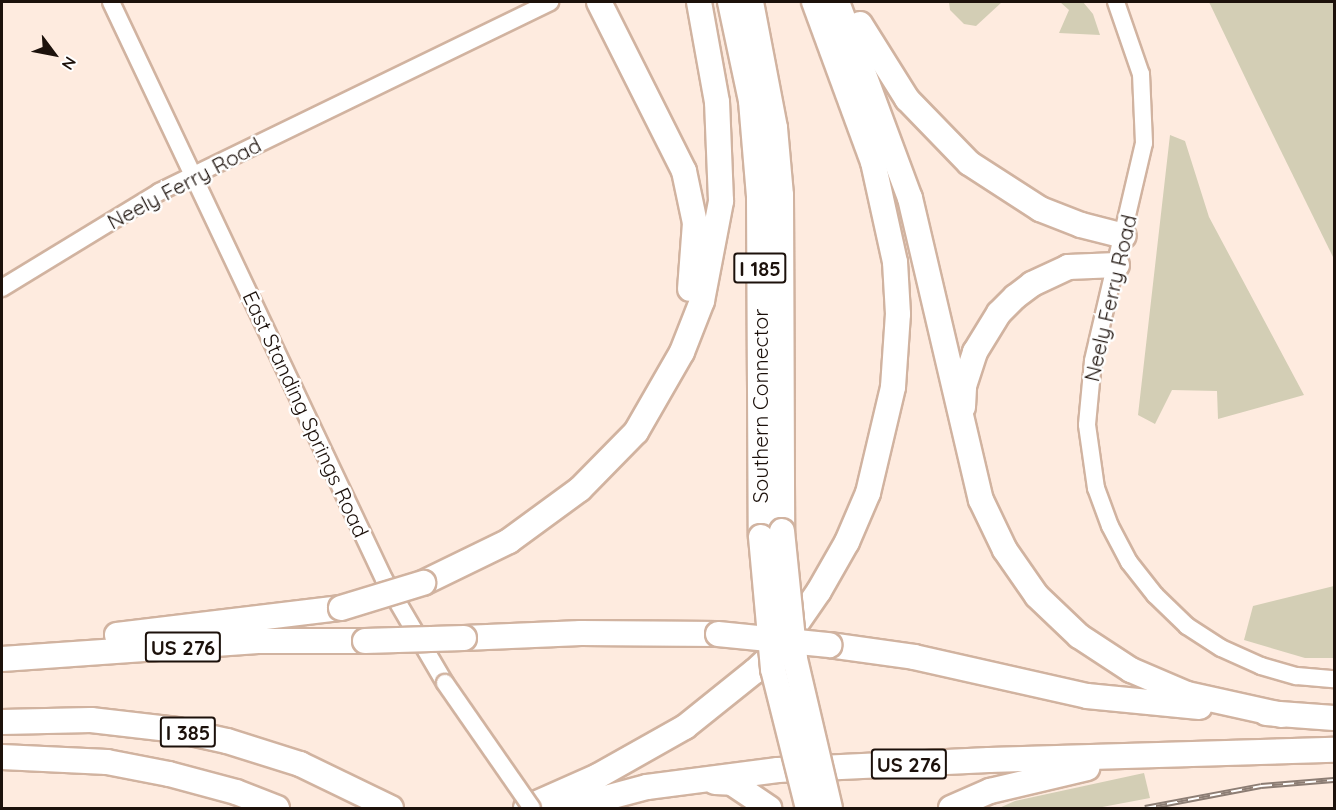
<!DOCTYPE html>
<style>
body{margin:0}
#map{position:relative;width:1336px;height:810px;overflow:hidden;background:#feebdf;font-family:Quicksand,sans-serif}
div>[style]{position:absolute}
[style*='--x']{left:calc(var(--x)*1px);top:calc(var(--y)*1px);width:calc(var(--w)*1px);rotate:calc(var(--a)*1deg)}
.green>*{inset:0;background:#d3ceb5}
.roads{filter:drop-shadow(2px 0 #d1b3a0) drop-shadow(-2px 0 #d1b3a0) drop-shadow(0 2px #d1b3a0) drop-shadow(0 -2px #d1b3a0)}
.tertiary>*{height:16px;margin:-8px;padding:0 8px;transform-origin:8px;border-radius:8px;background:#fff}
.motorway>*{height:24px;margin:-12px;padding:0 12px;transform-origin:12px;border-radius:12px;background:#fff}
.rail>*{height:6px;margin-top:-3px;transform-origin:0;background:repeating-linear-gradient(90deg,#fff 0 11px,#8c7d74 0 22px);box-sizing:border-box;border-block:2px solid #8c7d74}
.bridges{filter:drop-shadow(2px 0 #d1b3a0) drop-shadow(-2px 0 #d1b3a0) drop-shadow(0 2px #d1b3a0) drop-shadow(0 -2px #d1b3a0)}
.tertiary-bridge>*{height:16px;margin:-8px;padding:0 8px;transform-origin:8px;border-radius:8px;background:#fff}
.motorway-bridge>*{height:24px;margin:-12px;padding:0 12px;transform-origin:12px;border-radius:12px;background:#fff}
span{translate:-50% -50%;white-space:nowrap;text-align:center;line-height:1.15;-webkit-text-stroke:5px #fff;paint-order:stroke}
.shield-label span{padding:2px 4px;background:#fff;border:2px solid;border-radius:4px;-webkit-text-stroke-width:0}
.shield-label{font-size:20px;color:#1c110b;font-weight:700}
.street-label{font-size:21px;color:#1c110b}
.frame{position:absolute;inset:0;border:3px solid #1c110b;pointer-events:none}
.north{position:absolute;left:24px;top:24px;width:60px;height:60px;-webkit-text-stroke:4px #fff;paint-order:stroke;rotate:122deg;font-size:16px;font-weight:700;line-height:24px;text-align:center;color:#1c110b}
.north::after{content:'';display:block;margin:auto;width:21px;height:27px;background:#1c110b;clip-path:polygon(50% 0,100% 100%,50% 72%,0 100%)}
</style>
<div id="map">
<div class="green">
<i style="clip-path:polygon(949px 2px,1002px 2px,976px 26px,964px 24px,950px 10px)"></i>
<i style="clip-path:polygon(1060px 2px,1083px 2px,1093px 14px,1100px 35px,1059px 33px,1069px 10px)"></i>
<i style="clip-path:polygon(1209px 2px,1334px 2px,1334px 259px,1253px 94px)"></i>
<i style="clip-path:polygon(1170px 135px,1185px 141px,1209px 217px,1304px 395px,1218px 419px,1217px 391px,1172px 390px,1155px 424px,1138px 415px)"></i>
<i style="clip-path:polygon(1334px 586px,1334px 658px,1305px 658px,1244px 640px,1253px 606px)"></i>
<i style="clip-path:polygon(1144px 773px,1150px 798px,1097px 808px,999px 808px,1015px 801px)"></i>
</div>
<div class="roads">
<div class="tertiary">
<i style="--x:111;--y:2;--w:638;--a:64.68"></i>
<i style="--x:384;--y:579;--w:121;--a:59.6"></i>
<i style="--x:1116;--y:2;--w:76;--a:70.9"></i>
<i style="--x:1141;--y:74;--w:69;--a:87.5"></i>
<i style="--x:1144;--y:143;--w:224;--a:103.2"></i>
<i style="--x:1093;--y:361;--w:64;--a:95.4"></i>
<i style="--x:1087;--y:425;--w:64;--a:81.9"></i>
<i style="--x:1096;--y:488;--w:40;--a:69.8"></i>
<i style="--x:1110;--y:526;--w:41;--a:62.2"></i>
<i style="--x:1129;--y:562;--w:42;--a:51.8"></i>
<i style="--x:1155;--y:595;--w:45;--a:44.1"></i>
<i style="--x:1187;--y:626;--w:40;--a:32.9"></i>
<i style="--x:1221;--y:648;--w:44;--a:24.2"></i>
<i style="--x:1261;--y:666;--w:37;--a:16"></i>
<i style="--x:1297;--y:676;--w:37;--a:5"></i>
<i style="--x:2;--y:288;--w:184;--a:-31.4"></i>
<i style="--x:159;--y:192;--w:435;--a:-25.9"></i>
</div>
<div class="motorway">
<i style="--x:599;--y:2;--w:189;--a:63.3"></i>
<i style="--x:684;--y:171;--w:53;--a:78.1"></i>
<i style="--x:695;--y:223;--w:66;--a:94.3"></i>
<i style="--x:730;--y:2;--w:101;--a:78"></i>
<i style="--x:751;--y:101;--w:96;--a:85.2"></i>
<i style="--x:759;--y:197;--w:340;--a:89.7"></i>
<i style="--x:751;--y:2;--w:128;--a:79.2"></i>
<i style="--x:775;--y:128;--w:67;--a:84.9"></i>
<i style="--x:781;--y:195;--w:336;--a:89.8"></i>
<i style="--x:837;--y:2;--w:209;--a:69.6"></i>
<i style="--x:910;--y:198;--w:310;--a:76.8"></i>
<i style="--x:981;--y:500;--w:55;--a:64.4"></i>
<i style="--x:1005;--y:550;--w:56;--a:55.2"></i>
<i style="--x:1037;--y:596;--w:58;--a:43.6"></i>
<i style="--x:1079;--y:636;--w:62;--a:33.2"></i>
<i style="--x:1131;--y:670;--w:61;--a:23.2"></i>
<i style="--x:1187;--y:694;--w:97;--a:12.5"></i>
<i style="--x:860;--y:24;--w:89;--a:57.9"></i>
<i style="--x:907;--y:99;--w:89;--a:45.9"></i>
<i style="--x:969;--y:163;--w:85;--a:32.9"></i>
<i style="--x:1040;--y:209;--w:44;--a:21.3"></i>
<i style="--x:1081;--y:225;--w:44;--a:14.3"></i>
<i style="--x:963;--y:407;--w:21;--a:-87"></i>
<i style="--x:964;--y:386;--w:36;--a:-72"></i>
<i style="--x:975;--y:352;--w:46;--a:-58.4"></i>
<i style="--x:999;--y:313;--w:23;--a:-45"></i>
<i style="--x:1015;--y:297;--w:21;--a:-37"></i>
<i style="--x:1032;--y:284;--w:40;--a:-25"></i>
<i style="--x:1068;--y:267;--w:49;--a:-2.3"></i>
<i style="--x:423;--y:583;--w:96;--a:-26"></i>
<i style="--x:509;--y:541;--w:88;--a:-36.2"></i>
<i style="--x:580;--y:489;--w:80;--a:-45.5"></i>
<i style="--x:636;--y:432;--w:92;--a:-60.1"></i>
<i style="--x:682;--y:352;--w:55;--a:-68.6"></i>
<i style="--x:702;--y:301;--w:102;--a:-79.2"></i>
<i style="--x:721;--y:201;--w:99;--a:-92.3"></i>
<i style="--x:717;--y:102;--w:102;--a:-100.2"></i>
<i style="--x:117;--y:635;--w:226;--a:-6.9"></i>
<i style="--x:464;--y:638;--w:117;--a:-2.4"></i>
<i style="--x:581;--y:633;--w:137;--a:0.4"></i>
<i style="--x:829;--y:645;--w:86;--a:8"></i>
<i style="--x:914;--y:657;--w:177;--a:12.7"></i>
<i style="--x:1087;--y:696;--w:113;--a:5.6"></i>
<i style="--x:2;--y:659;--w:260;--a:-4"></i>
<i style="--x:261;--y:641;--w:104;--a:0"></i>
<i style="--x:1266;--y:713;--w:68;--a:4.2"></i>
<i style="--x:2;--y:722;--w:89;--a:-1.3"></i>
<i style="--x:91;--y:720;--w:87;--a:6.6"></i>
<i style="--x:177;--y:730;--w:51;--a:12.4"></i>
<i style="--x:227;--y:741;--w:77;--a:17.5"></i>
<i style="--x:300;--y:764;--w:101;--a:25.8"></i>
<i style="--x:2;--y:757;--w:105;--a:2.7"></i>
<i style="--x:107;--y:762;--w:63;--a:11"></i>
<i style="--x:169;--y:774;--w:69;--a:15"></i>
<i style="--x:236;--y:792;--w:44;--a:21.3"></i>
<i style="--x:715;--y:782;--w:17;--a:3"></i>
<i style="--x:732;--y:783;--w:45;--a:34"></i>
<i style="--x:526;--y:808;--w:79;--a:-24"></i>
<i style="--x:598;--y:776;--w:100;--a:-29.4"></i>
<i style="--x:685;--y:727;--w:90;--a:-38.7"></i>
<i style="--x:755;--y:671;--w:33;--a:-43"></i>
<i style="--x:779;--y:649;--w:70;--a:-55.4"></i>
<i style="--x:819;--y:591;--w:56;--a:-60.3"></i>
<i style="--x:847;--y:542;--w:53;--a:-66.8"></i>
<i style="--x:868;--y:493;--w:109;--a:-76.7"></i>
<i style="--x:893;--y:387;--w:73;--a:-86.1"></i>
<i style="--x:898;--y:314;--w:52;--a:-93.3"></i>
<i style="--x:895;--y:262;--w:102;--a:-102.4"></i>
<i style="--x:873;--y:162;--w:171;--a:-110.2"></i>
<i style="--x:568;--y:808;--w:82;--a:-14.9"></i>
<i style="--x:647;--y:787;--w:132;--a:-7.4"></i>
<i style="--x:778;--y:770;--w:211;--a:-2.7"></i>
<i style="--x:989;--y:760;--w:345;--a:-1.7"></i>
<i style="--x:951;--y:808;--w:43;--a:-23.6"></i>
<i style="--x:990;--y:791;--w:100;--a:-13.3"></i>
</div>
</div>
<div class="rail">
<i style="--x:1145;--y:808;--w:118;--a:-10.7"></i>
<i style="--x:1261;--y:786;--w:73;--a:-4.7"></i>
</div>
<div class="bridges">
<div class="tertiary-bridge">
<i style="--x:445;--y:683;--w:152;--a:55.2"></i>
</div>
<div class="motorway-bridge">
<i style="--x:782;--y:531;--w:129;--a:84.2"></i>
<i style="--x:795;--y:659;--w:153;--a:76.8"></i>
<i style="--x:761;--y:537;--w:133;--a:84.8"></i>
<i style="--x:773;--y:669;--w:143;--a:75.9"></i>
<i style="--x:341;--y:608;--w:86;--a:-17"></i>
<i style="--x:718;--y:634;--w:112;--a:5.7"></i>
<i style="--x:365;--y:641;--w:99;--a:-1.7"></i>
</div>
</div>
<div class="shield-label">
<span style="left:760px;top:268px">I 185</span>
<span style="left:183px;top:647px">US 276</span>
<span style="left:188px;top:732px">I 385</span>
<span style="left:909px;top:764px">US 276</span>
</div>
<div class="street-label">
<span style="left:184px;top:183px;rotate:-28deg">Neely Ferry Road</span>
<span style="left:1110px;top:298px;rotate:-77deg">Neely Ferry Road</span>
<span style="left:760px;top:406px;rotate:-90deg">Southern Connector</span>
<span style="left:306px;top:414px;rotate:65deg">East Standing Springs Road</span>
</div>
<div class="frame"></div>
<div class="north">N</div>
</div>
